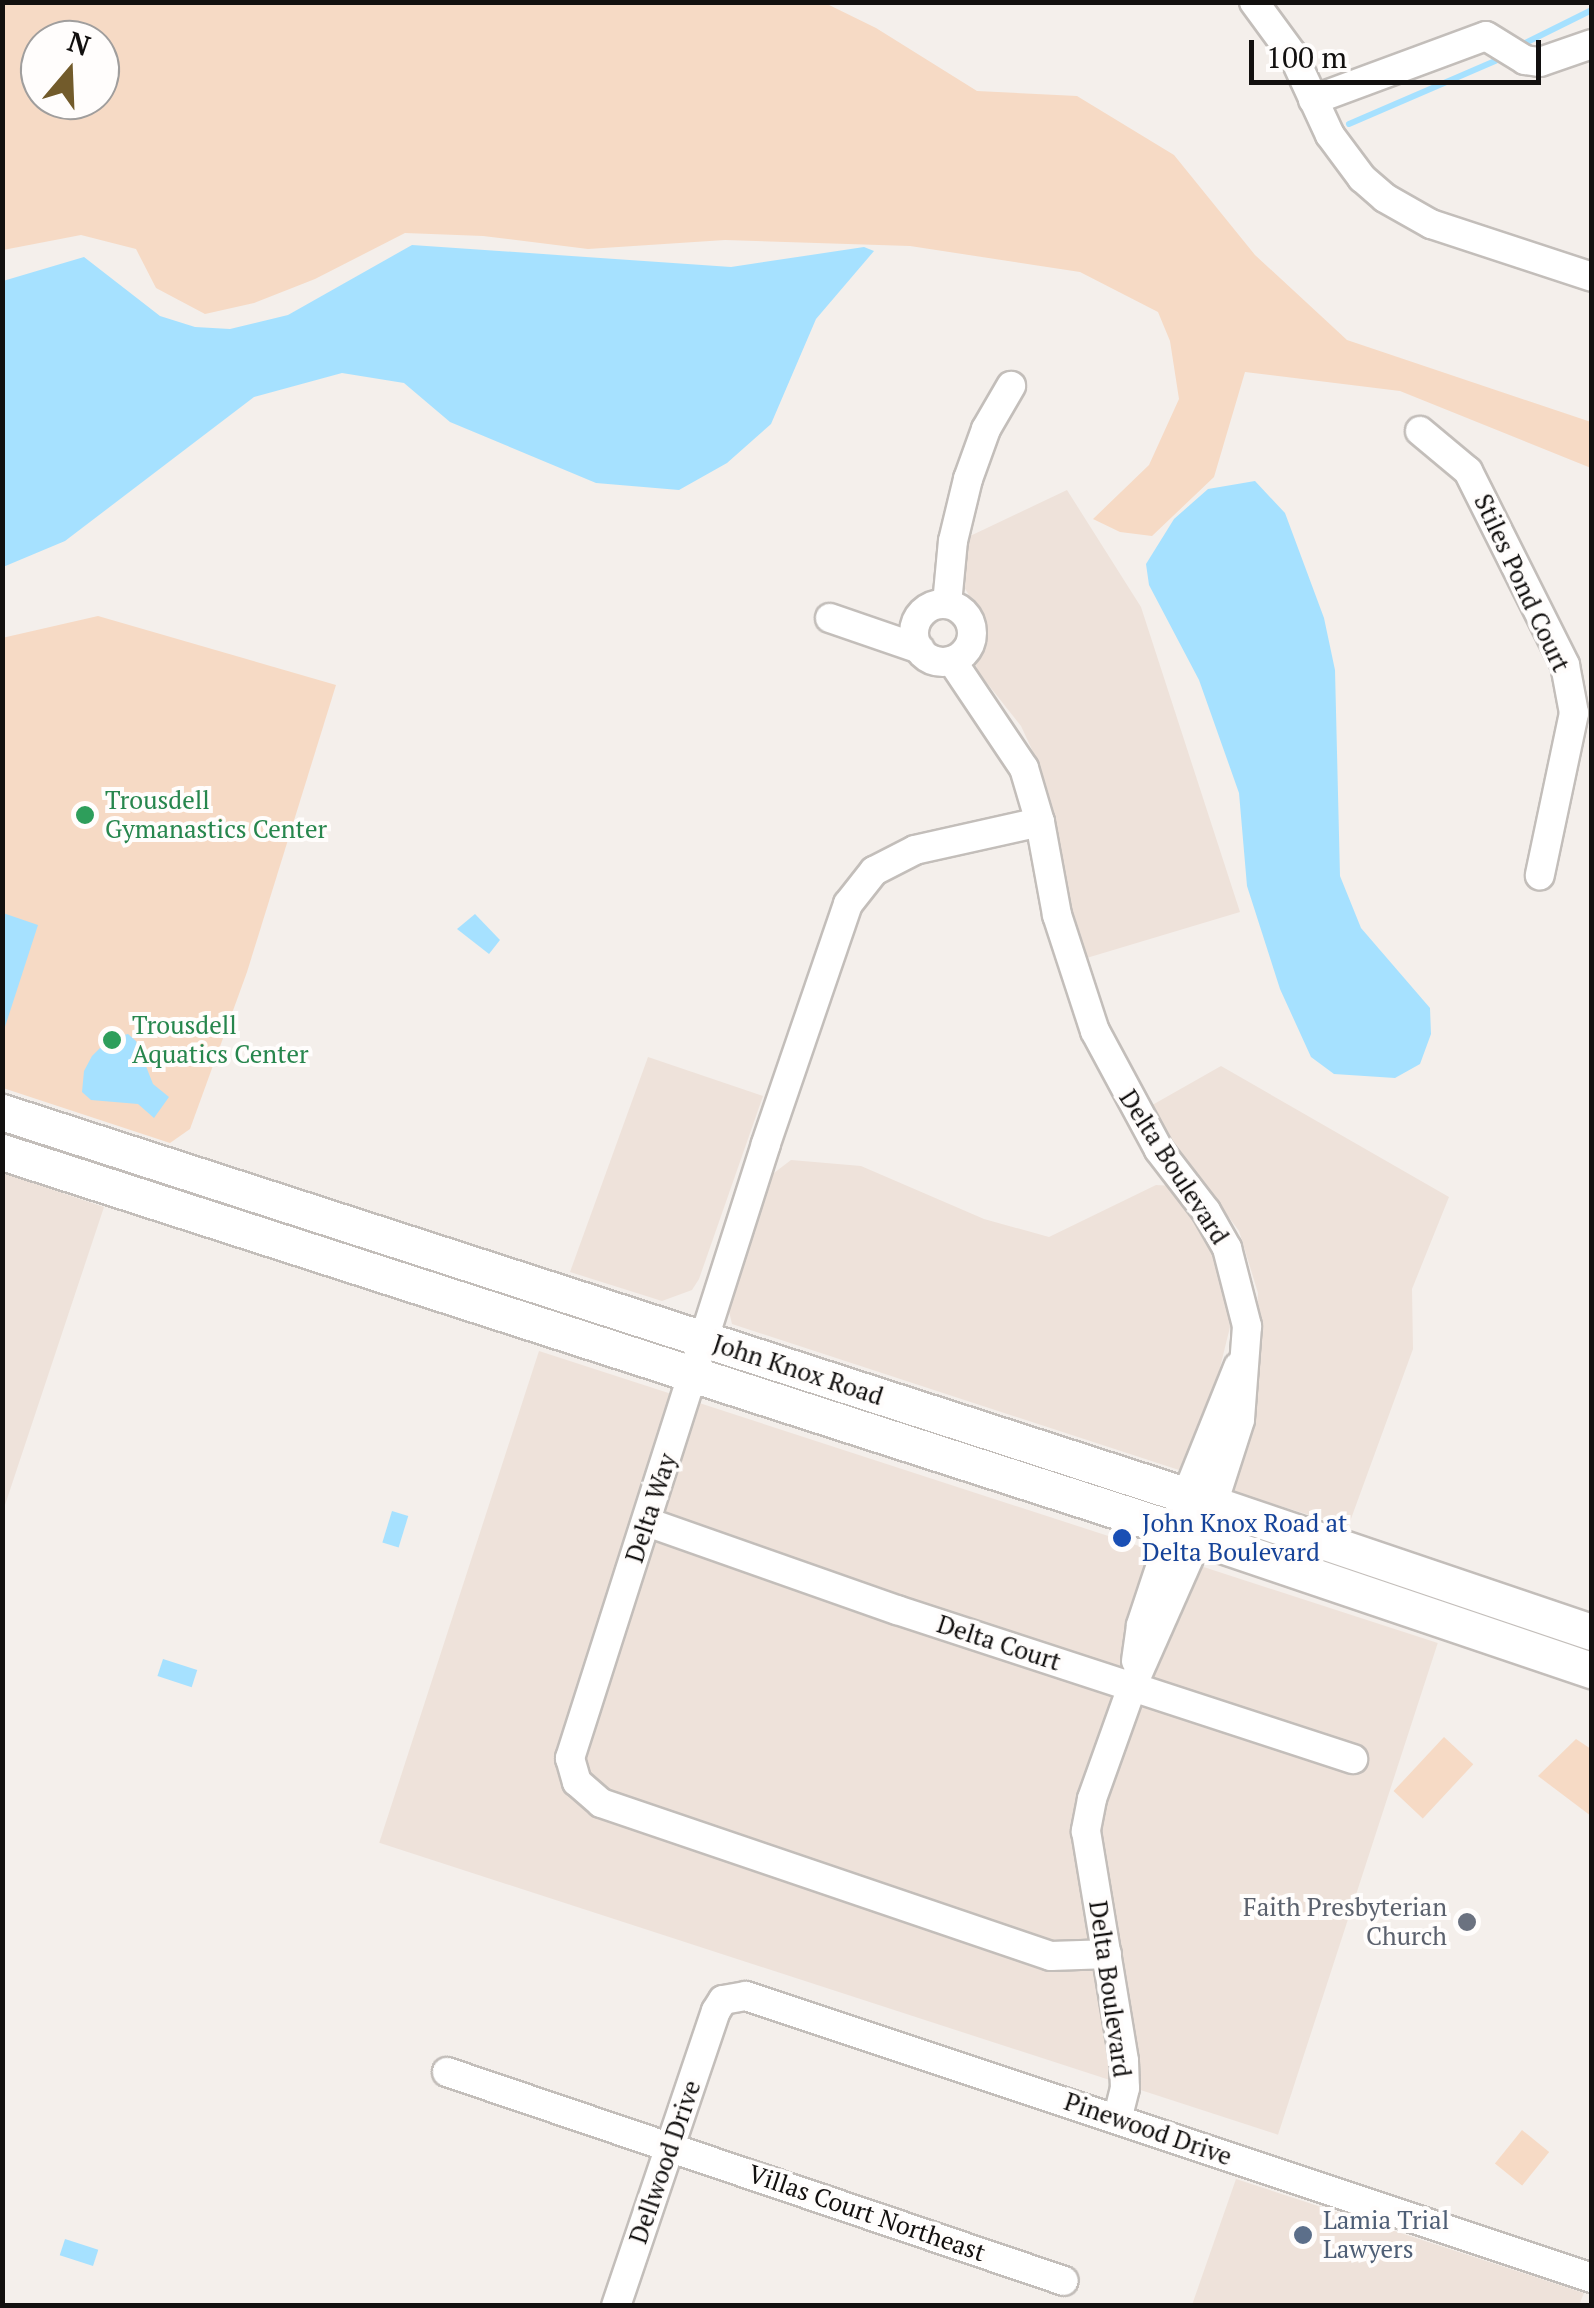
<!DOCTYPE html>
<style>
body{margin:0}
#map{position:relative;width:1594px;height:2308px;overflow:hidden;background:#f4efeb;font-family:"PT Serif",serif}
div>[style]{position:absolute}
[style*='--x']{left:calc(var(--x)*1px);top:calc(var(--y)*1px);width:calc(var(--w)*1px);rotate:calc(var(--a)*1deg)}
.built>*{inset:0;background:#eee2da;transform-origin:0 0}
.green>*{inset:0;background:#f6dac5;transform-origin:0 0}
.water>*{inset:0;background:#a6e1ff;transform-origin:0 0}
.stream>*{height:6px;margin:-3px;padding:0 3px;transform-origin:3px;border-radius:3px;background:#a6e1ff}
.roads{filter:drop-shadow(2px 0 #c3beba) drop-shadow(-2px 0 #c3beba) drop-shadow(0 2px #c3beba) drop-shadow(0 -2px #c3beba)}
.minor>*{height:28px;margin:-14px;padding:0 14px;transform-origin:14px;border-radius:14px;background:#fff}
.minor>.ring{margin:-14px;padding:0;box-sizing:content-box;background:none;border:28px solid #fff;border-radius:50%}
.major>*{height:35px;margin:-17.5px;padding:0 17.5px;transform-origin:17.5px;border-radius:17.5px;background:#fff}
.dots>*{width:28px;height:28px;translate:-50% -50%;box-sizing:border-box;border:5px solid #fffdfc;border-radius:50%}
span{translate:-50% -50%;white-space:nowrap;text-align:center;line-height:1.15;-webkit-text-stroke:8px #fffdfc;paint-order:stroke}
.street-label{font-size:25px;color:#12100f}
.leisure-label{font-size:25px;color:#27864d}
.left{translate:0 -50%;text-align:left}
.transit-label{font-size:25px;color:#164399}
.worship-label{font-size:25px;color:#5b616d}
.right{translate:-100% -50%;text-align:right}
.service-label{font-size:25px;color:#4e5e75}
.frame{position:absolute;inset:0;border:5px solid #12100f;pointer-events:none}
.north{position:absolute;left:20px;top:20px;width:100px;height:100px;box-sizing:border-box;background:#fffdfc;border:2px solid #a09e9d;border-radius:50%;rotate:19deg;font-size:28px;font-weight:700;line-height:40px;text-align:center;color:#12100f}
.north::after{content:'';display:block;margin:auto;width:35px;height:45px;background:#725b2b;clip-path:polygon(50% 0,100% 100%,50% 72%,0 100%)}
.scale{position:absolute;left:1249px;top:40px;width:292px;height:45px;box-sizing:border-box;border:5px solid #12100f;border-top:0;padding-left:12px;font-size:30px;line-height:35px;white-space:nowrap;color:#12100f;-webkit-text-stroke:8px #fffdfc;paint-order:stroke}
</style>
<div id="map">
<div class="built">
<i style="clip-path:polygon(1067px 490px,1141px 607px,1240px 912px,1080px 960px,1053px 808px,1041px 769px,1021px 726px,979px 673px,976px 666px,986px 640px,984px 620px,964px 587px,968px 537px)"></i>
<i style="clip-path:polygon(648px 1057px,763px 1096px,699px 1279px,692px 1290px,662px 1301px,570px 1272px)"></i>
<i style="clip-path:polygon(1221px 1066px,1449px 1197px,1412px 1289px,1413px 1349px,1348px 1527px,1236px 1492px,1231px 1485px,1252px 1422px,1258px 1293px,1239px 1231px,1147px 1108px)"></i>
<i style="clip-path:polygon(791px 1160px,861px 1166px,984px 1219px,1049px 1237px,1156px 1185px,1174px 1186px,1223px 1262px,1228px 1296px,1230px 1327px,1216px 1384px,1196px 1450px,1187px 1466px,1179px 1470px,732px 1324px,728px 1307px,770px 1176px)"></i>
<i style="clip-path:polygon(3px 1173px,104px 1207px,3px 1511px,2px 1173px)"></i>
<i style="left:539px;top:1351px;width:945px;height:517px;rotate:18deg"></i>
<i style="clip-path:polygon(1236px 2179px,1584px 2293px,1579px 2305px,1192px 2305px)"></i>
</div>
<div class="green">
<i style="clip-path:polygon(evenodd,5px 2px,825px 3px,876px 28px,977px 91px,1077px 96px,1174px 155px,1255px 255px,1347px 340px,1591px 422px,1591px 468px,1400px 391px,1245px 372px,1214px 477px,1152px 536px,1120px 532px,1093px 519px,1149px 465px,1179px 399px,1170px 341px,1158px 312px,1080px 272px,910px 246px,725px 240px,588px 249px,483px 236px,405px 233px,315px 279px,254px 303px,205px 314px,156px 288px,136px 249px,81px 235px,3px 250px,5px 2px,40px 40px,100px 40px,100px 100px,40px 100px,40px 40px)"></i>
<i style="clip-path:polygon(98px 616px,336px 685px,247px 972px,190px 1129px,170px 1143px,3px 1088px,2px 638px)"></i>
<i style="left:1444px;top:1737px;width:40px;height:74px;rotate:43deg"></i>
<i style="clip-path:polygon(1576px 1739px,1591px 1749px,1591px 1816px,1538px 1776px)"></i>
<i style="left:1522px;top:2130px;width:35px;height:43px;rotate:39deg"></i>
</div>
<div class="water">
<i style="clip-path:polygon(412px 245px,731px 267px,864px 247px,874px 251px,816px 319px,771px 424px,727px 463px,679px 490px,596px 483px,450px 422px,404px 383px,342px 373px,254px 397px,65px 541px,3px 567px,3px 281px,84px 257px,160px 316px,195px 327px,230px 329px,288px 315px)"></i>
<i style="clip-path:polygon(1255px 481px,1285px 513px,1324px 618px,1335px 670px,1340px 876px,1361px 928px,1430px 1008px,1431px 1034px,1420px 1064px,1395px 1078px,1334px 1074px,1311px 1057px,1280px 989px,1247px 886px,1239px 793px,1199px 680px,1149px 585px,1146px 564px,1174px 519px,1208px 489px)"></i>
<i style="clip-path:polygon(3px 913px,38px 925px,3px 1033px,2px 913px)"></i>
<i style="clip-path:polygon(475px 914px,500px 940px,489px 954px,457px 929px)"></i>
<i style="clip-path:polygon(128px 1034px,136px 1041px,153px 1084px,169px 1097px,154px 1118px,138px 1104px,91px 1100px,82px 1092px,84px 1071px,92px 1056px,109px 1039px)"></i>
<i style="left:392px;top:1511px;width:17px;height:33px;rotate:17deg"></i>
<i style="left:163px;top:1659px;width:36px;height:18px;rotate:18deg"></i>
<i style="left:65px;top:2239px;width:35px;height:17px;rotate:18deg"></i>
</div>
<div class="stream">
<i style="--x:1517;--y:47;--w:84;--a:-26.3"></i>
<i style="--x:1349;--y:124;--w:159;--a:-23.3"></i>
</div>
<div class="roads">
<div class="minor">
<i style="--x:1254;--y:2;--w:66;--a:53.7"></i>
<i style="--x:1293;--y:55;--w:88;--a:65.2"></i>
<i style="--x:1330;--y:135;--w:54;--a:53.3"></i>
<i style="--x:1362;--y:178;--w:30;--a:41"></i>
<i style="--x:1385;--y:198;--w:53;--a:29.5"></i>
<i style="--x:1431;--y:224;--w:169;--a:18.2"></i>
<i style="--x:1313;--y:100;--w:184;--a:-20.3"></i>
<i style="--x:1486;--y:36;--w:46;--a:31.6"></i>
<i style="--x:1525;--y:60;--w:15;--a:8"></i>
<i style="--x:1540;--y:62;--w:55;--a:-19.1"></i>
<i style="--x:1420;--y:431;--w:62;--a:39.8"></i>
<i style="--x:1468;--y:471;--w:217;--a:63.4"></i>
<i style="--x:1565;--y:665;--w:49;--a:79.4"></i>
<i style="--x:1574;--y:713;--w:166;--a:101.9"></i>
<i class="ring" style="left:914px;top:604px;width:30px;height:30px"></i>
<i style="--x:947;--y:604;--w:63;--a:-84.6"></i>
<i style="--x:953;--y:541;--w:64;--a:-76.4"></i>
<i style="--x:968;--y:479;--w:53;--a:-70.2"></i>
<i style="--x:986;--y:429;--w:50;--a:-59.8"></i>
<i style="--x:830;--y:618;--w:95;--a:19"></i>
<i style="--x:952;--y:661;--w:129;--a:56.1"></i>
<i style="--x:1024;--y:768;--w:56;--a:73.5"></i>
<i style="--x:1040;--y:822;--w:95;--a:79.6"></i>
<i style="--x:1057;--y:915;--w:122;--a:71.9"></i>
<i style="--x:1095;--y:1031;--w:135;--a:61.7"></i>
<i style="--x:1159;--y:1150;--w:77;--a:52.4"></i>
<i style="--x:1206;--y:1211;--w:43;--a:60.4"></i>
<i style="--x:1227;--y:1248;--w:81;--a:75.6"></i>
<i style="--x:1247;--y:1326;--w:94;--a:94.3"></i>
<i style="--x:1240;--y:1420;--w:88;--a:107.8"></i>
<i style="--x:1213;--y:1504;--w:200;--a:113.9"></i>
<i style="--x:1132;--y:1687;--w:119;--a:109.7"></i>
<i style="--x:1092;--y:1799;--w:33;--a:101"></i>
<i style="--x:1086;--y:1831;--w:233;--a:80.6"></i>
<i style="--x:1124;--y:2061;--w:27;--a:88"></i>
<i style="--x:1125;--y:2088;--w:32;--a:104"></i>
<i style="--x:1040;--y:822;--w:128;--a:167.4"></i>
<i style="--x:915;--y:850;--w:46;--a:152.9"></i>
<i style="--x:874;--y:871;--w:42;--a:128.2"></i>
<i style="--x:848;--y:904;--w:254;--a:108.9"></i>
<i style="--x:766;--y:1144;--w:645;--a:107.7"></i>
<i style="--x:570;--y:1758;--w:25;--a:74"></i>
<i style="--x:577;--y:1782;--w:32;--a:41"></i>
<i style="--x:601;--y:1803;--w:475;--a:18.8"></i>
<i style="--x:1051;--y:1956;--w:56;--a:-2"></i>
<i style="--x:647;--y:1522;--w:265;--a:19.4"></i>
<i style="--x:897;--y:1610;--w:480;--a:18.1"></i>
<i style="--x:1136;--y:1661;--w:36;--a:-82"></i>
<i style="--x:1141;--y:1625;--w:101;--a:-71.6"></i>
<i style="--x:1173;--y:1529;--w:175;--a:-68.1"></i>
<i style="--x:447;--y:2072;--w:651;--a:18.71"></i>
<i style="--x:616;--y:2306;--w:311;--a:-71.3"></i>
<i style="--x:716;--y:2011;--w:13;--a:-58"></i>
<i style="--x:723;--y:2000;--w:23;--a:-10"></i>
<i style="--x:746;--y:1996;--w:892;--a:18.43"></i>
</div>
<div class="major">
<i style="--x:2;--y:1112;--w:1273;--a:17.94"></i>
<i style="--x:1213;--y:1504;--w:400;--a:18.7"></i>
<i style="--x:2;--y:1152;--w:1253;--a:17.84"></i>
<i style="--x:1195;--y:1536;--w:419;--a:18.7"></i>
</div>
</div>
<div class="dots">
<i style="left:85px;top:815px;background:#2e9e5b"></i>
<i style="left:112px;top:1040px;background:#2e9e5b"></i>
<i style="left:1122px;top:1538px;background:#1a4fb4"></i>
<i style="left:1467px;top:1922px;background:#6b7280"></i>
<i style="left:1303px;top:2235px;background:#5c6f8a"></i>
</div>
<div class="street-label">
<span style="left:1522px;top:583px;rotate:65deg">Stiles Pond Court</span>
<span style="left:1174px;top:1167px;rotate:57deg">Delta Boulevard</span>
<span style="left:798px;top:1370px;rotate:18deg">John Knox Road</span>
<span style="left:651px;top:1508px;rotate:-72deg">Delta Way</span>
<span style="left:999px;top:1643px;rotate:18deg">Delta Court</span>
<span style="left:1110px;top:1989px;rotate:82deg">Delta Boulevard</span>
<span style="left:1148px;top:2129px;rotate:19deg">Pinewood Drive</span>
<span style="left:665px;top:2162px;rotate:-71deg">Dellwood Drive</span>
<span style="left:867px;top:2213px;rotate:19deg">Villas Court Northeast</span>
</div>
<div class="leisure-label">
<span class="left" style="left:105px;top:815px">Trousdell<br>Gymanastics Center</span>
<span class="left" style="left:132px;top:1040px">Trousdell<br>Aquatics Center</span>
</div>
<div class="transit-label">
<span class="left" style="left:1142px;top:1538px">John Knox Road at<br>Delta Boulevard</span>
</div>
<div class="worship-label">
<span class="right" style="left:1447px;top:1922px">Faith Presbyterian<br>Church</span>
</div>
<div class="service-label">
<span class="left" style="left:1323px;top:2235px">Lamia Trial<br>Lawyers</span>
</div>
<div class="frame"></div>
<div class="north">N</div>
<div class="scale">100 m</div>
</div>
